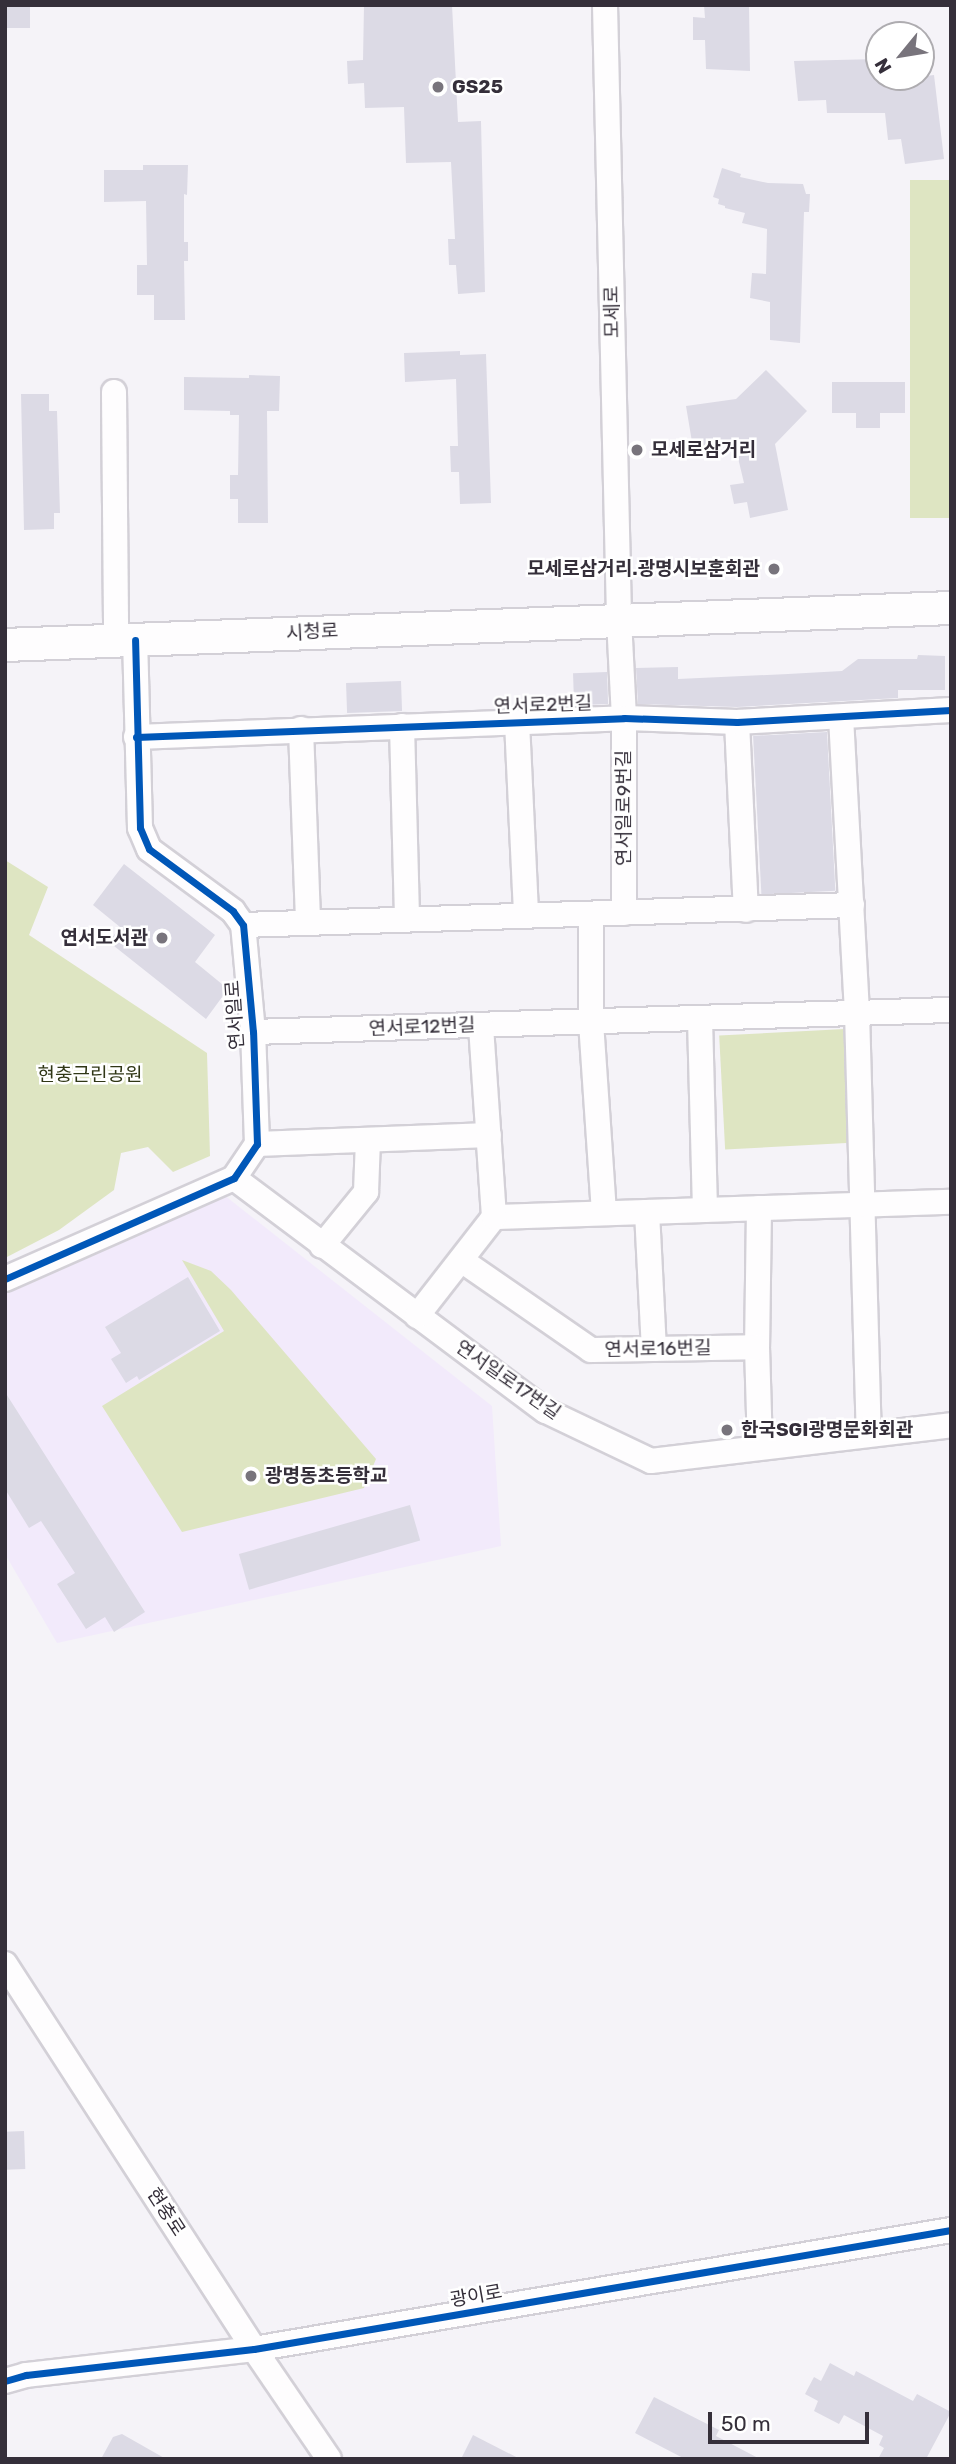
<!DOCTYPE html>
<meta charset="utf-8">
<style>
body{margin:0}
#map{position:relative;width:956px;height:2464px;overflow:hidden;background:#f5f3f8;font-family:Rubik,"Noto Sans KR",sans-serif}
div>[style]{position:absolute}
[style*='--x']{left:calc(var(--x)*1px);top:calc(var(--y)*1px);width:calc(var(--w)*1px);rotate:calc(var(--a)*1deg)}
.built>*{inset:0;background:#f2eafb}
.green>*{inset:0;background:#dee5c2;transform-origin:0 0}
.building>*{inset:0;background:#dcdae5;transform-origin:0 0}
.roads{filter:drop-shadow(2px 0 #d3d0d7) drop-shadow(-2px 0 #d3d0d7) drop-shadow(0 2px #d3d0d7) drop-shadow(0 -2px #d3d0d7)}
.minor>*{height:24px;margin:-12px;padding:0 12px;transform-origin:12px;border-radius:12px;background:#fefdfe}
.major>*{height:32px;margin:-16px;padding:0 16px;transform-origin:16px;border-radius:16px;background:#fefdfe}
.cycleway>*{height:7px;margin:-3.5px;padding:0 3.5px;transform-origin:3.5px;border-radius:3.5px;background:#0057b8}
.dots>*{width:19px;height:19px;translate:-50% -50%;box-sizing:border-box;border:4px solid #fff;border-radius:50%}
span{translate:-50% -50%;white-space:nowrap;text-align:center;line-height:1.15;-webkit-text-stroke:5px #fff;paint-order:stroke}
.poi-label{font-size:19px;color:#352f3a;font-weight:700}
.left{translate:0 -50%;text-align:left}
.right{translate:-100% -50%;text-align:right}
.street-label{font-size:19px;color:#352f3a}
.park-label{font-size:19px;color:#303716}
.frame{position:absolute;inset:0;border:7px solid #352f3a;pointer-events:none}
.north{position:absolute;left:865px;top:21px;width:70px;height:70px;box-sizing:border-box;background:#fff;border:2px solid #aeacb0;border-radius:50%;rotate:240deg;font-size:19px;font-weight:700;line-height:28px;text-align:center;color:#352f3a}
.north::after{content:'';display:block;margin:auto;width:24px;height:32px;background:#78747c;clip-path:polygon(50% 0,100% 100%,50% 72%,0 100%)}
.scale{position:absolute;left:708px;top:2412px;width:161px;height:32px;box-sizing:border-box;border:4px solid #352f3a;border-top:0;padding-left:9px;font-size:21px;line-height:24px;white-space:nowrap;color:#352f3a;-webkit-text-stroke:5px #fff;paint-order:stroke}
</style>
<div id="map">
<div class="built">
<i style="clip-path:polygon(219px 1191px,492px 1406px,501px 1546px,57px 1643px,5px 1554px,5px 1289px)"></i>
</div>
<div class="green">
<i style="left:951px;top:180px;width:338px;height:41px;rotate:90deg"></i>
<i style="clip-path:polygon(5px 860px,48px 887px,29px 935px,207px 1053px,210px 1156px,173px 1172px,148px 1147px,121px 1153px,114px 1190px,59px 1230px,5px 1258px)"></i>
<i style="left:845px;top:1029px;width:114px;height:126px;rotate:87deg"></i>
<i style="clip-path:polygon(182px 1260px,211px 1271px,231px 1290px,376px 1459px,364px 1488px,182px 1532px,102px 1406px,224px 1331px)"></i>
</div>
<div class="building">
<i style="left:5px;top:5px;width:25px;height:23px"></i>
<i style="clip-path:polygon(364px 5px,452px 5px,458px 122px,481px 121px,485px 292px,458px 294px,456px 265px,449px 265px,448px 239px,455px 239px,451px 162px,406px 163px,404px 107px,365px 108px,364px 83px,348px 84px,347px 61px,363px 60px)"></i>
<i style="clip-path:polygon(704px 5px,749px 5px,750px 71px,706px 69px,705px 40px,693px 40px,693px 17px,705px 18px)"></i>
<i style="clip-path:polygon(879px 59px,879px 77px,892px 77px,892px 80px,934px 75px,944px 159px,905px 164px,901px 139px,888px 140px,885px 113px,827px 113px,826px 100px,798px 101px,794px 61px)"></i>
<i style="clip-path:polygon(143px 165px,188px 165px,187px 195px,184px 194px,184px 242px,188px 242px,188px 261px,184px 261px,185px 320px,154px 320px,154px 295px,137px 295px,137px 265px,147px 265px,146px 201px,104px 202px,104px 170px,143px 170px)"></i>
<i style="clip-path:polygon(722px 168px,741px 174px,740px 177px,768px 183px,803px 184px,806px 194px,810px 194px,809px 212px,804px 212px,800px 343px,770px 340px,770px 302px,750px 298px,752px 273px,766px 274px,767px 229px,742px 223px,745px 213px,725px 208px,725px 206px,718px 204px,719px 199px,713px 197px)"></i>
<i style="clip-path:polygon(460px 351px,460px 355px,486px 354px,491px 503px,460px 504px,459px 472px,451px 472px,450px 446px,458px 446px,456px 379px,405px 382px,404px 353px)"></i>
<i style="clip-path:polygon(766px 370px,807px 411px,775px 444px,788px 510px,750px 518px,747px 502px,734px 504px,730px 485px,744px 483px,734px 441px,693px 448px,686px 406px,736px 399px)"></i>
<i style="clip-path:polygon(249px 375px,280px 376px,279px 411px,267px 411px,268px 523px,238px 523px,238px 499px,230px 499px,230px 475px,238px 475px,239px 415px,230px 415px,230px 411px,184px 410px,184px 377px,249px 378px)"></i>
<i style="clip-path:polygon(832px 382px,905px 382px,905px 413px,880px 413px,880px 428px,856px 428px,856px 413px,832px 413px)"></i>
<i style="clip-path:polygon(21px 394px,49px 394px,49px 411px,57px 411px,60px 513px,54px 513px,54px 529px,24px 530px)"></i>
<i style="clip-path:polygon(918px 655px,945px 656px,945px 690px,898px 690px,898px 698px,737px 707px,638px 704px,636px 668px,678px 667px,678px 679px,788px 674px,842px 671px,858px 659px,917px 659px)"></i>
<i style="left:607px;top:672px;width:32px;height:34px;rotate:88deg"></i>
<i style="left:401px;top:681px;width:30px;height:55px;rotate:88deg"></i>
<i style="left:827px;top:732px;width:159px;height:74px;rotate:87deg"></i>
<i style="clip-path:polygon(124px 864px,215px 935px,195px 962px,228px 989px,206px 1019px,109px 942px,120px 927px,93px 905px)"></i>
<i style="clip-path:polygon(188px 1277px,220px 1331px,139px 1380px,137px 1376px,126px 1383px,111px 1359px,121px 1353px,105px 1327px)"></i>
<i style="clip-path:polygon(5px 1392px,145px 1612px,114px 1632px,105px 1617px,86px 1629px,57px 1584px,75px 1573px,41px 1521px,29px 1528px,5px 1489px)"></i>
<i style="left:410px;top:1505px;width:37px;height:178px;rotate:74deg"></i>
<i style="left:24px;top:2131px;width:38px;height:19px;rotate:88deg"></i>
<i style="clip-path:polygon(830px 2363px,854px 2376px,856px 2371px,913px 2401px,917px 2394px,951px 2412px,926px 2459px,878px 2459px,884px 2448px,879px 2445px,883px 2436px,844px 2415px,839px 2424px,814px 2411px,818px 2401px,805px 2394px,814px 2377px,821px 2381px)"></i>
<i style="clip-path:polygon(654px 2397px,719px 2430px,716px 2436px,760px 2459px,685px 2459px,635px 2433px)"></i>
<i style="clip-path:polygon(122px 2434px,166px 2459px,101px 2459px,113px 2437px)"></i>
<i style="clip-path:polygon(473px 2435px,520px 2459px,461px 2459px)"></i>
</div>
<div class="roads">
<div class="minor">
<i style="--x:605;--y:5;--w:614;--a:88.69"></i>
<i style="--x:619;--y:619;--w:99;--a:87.1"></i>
<i style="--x:624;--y:718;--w:195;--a:90"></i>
<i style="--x:114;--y:392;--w:249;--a:89.5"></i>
<i style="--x:841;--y:717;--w:295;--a:86.9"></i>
<i style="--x:857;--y:1012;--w:422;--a:88.4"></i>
<i style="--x:517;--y:722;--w:193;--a:87.3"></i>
<i style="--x:737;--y:722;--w:188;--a:87.3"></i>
<i style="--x:402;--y:726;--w:193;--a:88.5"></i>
<i style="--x:301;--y:729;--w:194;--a:87.9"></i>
<i style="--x:136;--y:737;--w:488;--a:-2.2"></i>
<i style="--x:624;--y:718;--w:113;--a:2"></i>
<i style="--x:737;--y:722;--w:214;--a:-3.2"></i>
<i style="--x:591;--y:914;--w:108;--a:90"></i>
<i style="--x:591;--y:1022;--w:191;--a:86.1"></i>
<i style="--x:243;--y:925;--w:609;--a:-1.88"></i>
<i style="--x:700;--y:1019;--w:191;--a:88.5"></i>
<i style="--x:253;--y:1032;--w:698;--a:-1.81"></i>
<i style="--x:257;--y:1144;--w:232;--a:-2.2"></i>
<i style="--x:234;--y:1178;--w:389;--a:36.8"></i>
<i style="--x:546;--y:1411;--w:116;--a:25.5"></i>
<i style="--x:651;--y:1461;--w:302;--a:-6.8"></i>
<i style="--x:759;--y:1208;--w:139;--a:90.8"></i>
<i style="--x:757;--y:1347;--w:100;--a:88.3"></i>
<i style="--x:647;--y:1212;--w:137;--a:87.1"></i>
<i style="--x:494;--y:1217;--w:457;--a:-1.9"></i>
<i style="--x:322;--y:1246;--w:70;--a:-50.8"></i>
<i style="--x:366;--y:1192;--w:52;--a:-87.8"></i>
<i style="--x:461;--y:1260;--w:158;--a:34.7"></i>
<i style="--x:591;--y:1350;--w:166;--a:-1"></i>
<i style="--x:5;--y:1279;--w:250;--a:-23.8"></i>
<i style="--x:234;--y:1178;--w:41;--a:-55.9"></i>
<i style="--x:257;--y:1144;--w:112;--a:-92"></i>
<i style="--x:253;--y:1032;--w:107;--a:-95.3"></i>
<i style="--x:243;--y:925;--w:17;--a:-126"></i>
<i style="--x:233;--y:911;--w:104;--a:-143.6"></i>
<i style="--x:149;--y:849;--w:23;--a:-113"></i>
<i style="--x:140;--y:828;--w:188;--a:-91.5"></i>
<i style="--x:417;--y:1316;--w:125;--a:-52.1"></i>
<i style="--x:494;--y:1217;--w:192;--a:-93.9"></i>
<i style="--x:5;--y:1964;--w:459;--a:57.1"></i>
<i style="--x:254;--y:2349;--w:133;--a:55.7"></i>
<i style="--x:5;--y:2381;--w:22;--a:-16"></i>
<i style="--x:26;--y:2375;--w:229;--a:-6.5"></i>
<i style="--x:254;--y:2349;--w:707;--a:-9.69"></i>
</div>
<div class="major">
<i style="--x:5;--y:645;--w:947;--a:-2.24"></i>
</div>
</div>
<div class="cycleway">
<i style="--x:136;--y:737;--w:488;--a:-2.2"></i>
<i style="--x:624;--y:718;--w:113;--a:2"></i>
<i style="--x:737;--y:722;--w:214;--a:-3.2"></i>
<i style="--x:5;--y:1279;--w:250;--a:-23.8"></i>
<i style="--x:234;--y:1178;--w:41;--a:-55.9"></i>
<i style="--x:257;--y:1144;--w:112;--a:-92"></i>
<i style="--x:253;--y:1032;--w:107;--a:-95.3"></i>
<i style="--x:243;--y:925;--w:17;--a:-126"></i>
<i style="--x:233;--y:911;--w:104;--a:-143.6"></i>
<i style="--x:149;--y:849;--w:23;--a:-113"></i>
<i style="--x:140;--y:828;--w:188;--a:-91.5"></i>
<i style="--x:5;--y:2381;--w:22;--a:-16"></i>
<i style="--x:26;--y:2375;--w:229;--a:-6.5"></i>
<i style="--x:254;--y:2349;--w:707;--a:-9.69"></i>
</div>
<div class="dots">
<i style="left:438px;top:87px;background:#78747c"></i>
<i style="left:637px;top:450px;background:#78747c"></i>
<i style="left:774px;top:569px;background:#78747c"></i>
<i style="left:162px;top:938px;background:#78747c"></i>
<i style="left:727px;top:1430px;background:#78747c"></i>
<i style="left:251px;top:1476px;background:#78747c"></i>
</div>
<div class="poi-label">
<span class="left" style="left:452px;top:87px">GS25</span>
<span class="left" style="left:651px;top:450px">모세로삼거리</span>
<span class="right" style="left:760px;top:569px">모세로삼거리.광명시보훈회관</span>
<span class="right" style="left:148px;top:938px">연서도서관</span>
<span class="left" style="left:741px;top:1430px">한국SGI광명문화회관</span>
<span class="left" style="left:265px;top:1476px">광명동초등학교</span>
</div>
<div class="street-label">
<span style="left:612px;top:312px;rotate:-91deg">모세로</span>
<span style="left:312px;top:632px;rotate:-3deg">시청로</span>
<span style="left:543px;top:705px;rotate:-2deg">연서로2번길</span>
<span style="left:624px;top:808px;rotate:-90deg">연서일로9번길</span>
<span style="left:235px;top:1015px;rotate:-94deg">연서일로</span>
<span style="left:422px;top:1027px;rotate:-2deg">연서로12번길</span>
<span style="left:658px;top:1349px;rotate:-1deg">연서로16번길</span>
<span style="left:508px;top:1380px;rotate:35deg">연서일로17번길</span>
<span style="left:166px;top:2212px;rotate:57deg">현충로</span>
<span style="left:476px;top:2296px;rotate:-10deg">광이로</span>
</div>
<div class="park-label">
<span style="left:90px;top:1075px">현충근린공원</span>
</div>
<div class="frame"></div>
<div class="north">N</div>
<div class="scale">50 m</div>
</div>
